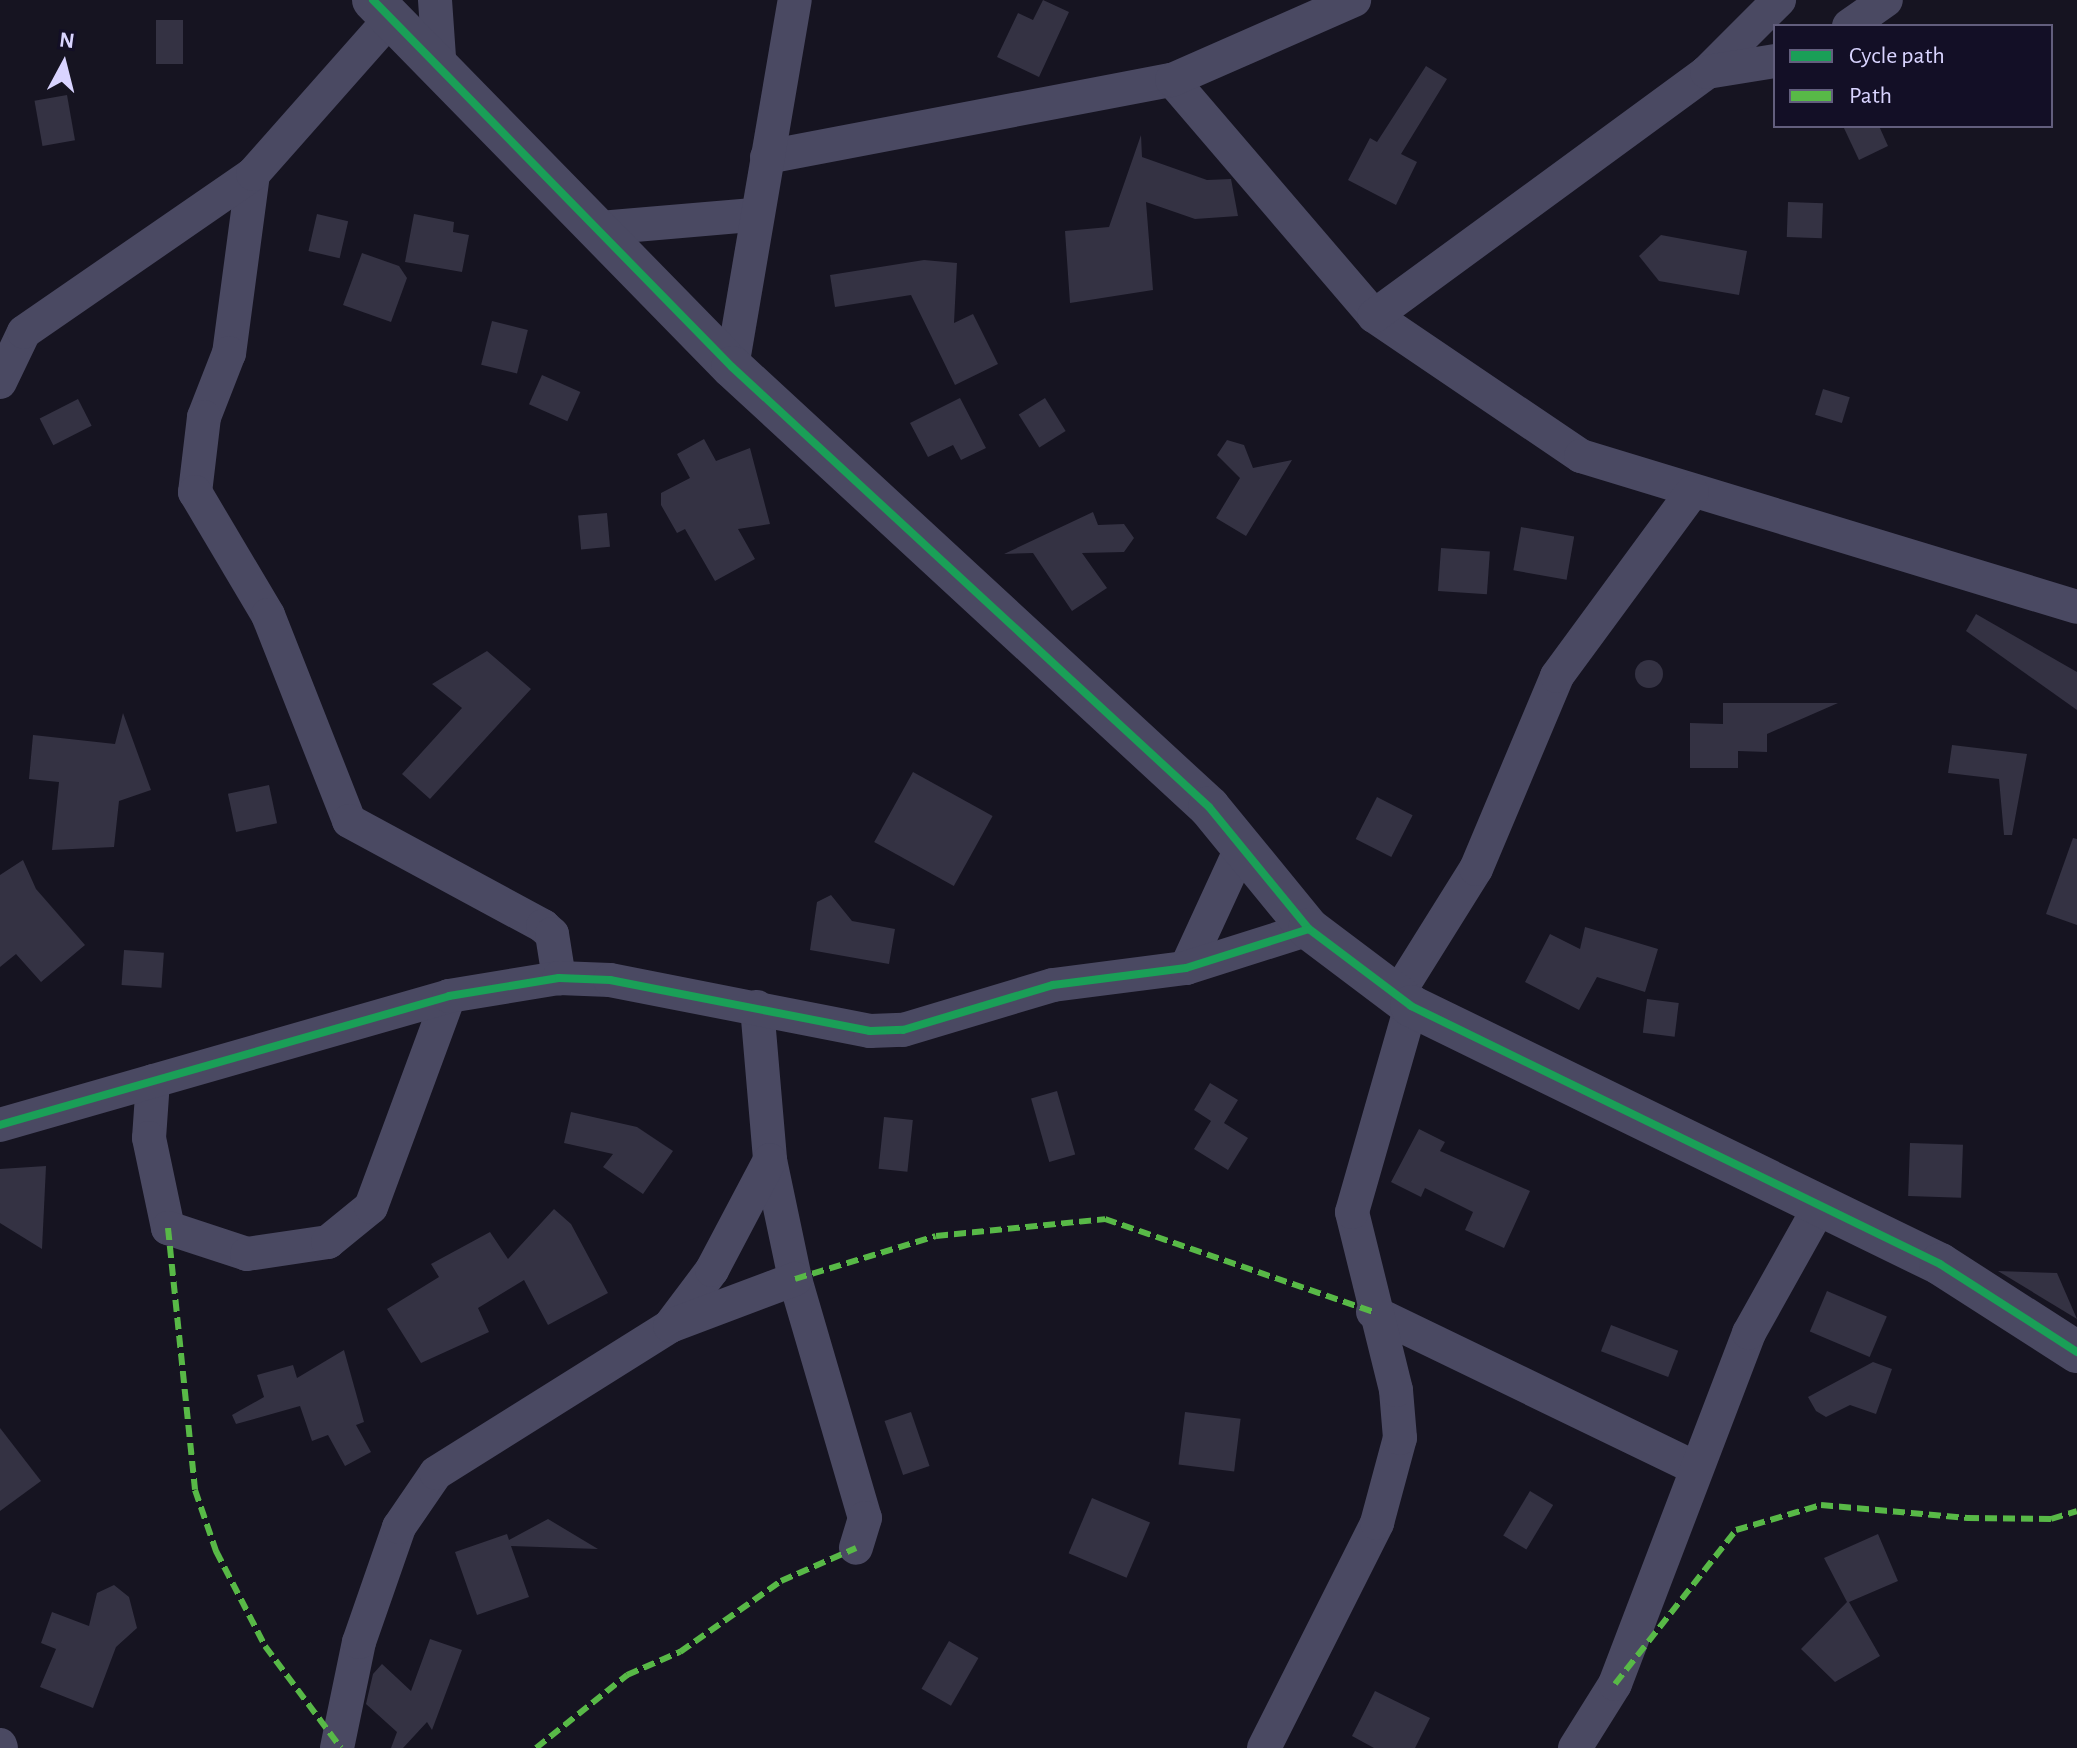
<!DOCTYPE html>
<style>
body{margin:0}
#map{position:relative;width:2077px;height:1748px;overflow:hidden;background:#161421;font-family:"Alegreya Sans",sans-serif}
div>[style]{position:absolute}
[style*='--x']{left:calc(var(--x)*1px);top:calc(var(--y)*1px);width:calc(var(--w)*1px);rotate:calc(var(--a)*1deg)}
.building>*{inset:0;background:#343243;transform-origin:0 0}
.round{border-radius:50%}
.minor>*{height:34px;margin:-17px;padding:0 17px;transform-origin:17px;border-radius:17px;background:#4a4962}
.tertiary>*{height:42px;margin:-21px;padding:0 21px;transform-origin:21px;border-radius:21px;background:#4a4962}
.quiet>*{height:6px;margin-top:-3px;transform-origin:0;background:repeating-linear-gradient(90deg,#58b947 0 12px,transparent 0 18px)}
.cycleway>*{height:8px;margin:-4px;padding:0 4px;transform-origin:4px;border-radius:4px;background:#1a9f57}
span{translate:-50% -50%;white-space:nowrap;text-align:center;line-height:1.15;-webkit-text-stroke:6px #130f26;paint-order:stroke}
.legend{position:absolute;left:1773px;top:24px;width:280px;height:104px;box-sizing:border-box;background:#130f26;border:2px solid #625e7d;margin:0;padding:10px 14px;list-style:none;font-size:24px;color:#d9d4ff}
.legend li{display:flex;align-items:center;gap:16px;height:40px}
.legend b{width:40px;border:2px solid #625e7d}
.north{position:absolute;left:24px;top:24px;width:80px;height:80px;-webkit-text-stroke:6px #130f26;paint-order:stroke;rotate:7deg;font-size:22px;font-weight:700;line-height:32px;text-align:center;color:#d9d4ff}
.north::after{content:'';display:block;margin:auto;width:28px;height:36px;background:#d9d4ff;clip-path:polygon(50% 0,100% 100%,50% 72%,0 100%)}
</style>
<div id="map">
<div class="building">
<i style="clip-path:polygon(1043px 0,1069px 12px,1039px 77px,997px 57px,1018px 13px,1033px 20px)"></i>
<i style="left:156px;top:20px;width:27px;height:44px"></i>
<i style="clip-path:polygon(1426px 66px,1447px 79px,1401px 154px,1417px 162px,1396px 205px,1348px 180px,1370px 138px,1377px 142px)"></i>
<i style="left:67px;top:95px;width:46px;height:33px;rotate:80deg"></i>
<i style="clip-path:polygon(1843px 126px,1879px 126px,1888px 146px,1859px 160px)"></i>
<i style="clip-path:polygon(1141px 135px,1142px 157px,1207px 180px,1231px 179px,1238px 216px,1195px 219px,1146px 202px,1153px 290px,1070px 303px,1065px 231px,1109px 227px)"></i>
<i style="left:1788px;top:202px;width:35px;height:35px;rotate:2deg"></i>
<i style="left:317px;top:214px;width:32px;height:38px;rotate:13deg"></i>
<i style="clip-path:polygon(414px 214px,454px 222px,453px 232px,469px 235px,462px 272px,405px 262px)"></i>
<i style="clip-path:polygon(1661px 235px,1747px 251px,1739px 295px,1659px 281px,1639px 256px)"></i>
<i style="clip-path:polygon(362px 253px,399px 266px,407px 278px,391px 322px,343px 305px)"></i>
<i style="clip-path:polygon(924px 260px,957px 263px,954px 323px,973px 314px,998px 364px,955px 385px,911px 295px,835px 307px,830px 275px)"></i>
<i style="left:492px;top:321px;width:37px;height:45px;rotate:14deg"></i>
<i style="left:542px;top:375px;width:42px;height:32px;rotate:24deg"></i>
<i style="left:1823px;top:389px;width:28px;height:27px;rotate:17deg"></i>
<i style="clip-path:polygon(960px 398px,986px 448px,961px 460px,953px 445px,928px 457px,910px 423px)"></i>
<i style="left:1045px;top:398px;width:39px;height:31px;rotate:58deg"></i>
<i style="left:78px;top:399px;width:30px;height:43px;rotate:63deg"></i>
<i style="clip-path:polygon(704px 439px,716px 461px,750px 448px,770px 524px,738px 529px,755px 559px,715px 581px,685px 529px,677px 533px,661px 505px,661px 493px,690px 478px,677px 454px)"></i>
<i style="clip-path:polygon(1227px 440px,1244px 445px,1253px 468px,1292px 460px,1246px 536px,1216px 518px,1240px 478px,1217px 455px)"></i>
<i style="clip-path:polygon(1093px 512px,1098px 525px,1124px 524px,1134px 538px,1124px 552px,1082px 553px,1107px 588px,1072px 611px,1033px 553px,1004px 554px)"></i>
<i style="left:607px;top:513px;width:34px;height:29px;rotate:85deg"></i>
<i style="left:1521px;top:527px;width:54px;height:44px;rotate:10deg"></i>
<i style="left:1441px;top:548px;width:49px;height:43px;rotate:4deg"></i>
<i style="clip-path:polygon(1976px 614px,2077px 672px,2077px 710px,1966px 631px)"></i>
<i style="clip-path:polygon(487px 651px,531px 689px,430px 799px,402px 774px,462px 708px,432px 684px)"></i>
<i class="round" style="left:1635px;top:660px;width:28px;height:28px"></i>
<i style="clip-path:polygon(1723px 703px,1838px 703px,1767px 734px,1767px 752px,1738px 751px,1738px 768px,1690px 768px,1690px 723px,1723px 724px)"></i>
<i style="clip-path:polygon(123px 713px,151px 790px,119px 801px,114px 847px,52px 850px,59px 782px,29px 779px,33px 735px,115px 744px)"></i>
<i style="clip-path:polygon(1952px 745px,2027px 754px,2012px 835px,2004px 835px,1999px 779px,1948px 773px)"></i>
<i style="left:913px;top:772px;width:91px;height:80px;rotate:29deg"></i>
<i style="left:269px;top:785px;width:39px;height:42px;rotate:78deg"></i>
<i style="left:1377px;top:797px;width:40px;height:47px;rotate:27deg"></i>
<i style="clip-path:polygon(2073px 838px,2077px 839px,2077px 925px,2046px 914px)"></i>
<i style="clip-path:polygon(23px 860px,36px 889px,85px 945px,41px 982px,16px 954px,0 967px,0 875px)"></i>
<i style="clip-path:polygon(831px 895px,852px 921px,895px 929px,889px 964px,810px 950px,817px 902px)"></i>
<i style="clip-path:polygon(1585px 927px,1658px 949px,1645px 992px,1597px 977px,1579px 1010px,1525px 982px,1550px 934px,1580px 949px)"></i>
<i style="left:124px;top:950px;width:40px;height:35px;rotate:4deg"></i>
<i style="left:1647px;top:999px;width:32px;height:34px;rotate:7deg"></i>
<i style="clip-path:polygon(1210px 1083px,1238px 1100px,1224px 1123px,1248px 1138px,1228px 1170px,1194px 1149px,1211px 1121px,1194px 1110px)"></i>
<i style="left:1057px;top:1091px;width:66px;height:27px;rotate:74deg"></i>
<i style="clip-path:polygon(571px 1112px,637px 1127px,673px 1151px,643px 1194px,603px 1167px,613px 1154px,564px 1143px)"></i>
<i style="left:884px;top:1117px;width:29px;height:52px;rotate:6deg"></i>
<i style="clip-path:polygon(1419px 1129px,1445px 1142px,1440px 1151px,1530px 1191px,1504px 1248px,1465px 1230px,1473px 1212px,1425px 1188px,1421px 1197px,1391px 1182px)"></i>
<i style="left:1910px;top:1143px;width:53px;height:53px;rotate:2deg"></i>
<i style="clip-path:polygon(46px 1166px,42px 1249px,0 1223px,0 1169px)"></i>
<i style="clip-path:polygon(554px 1209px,571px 1224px,608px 1293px,548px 1325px,524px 1280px,478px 1308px,489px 1332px,421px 1363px,387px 1309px,439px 1277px,431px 1264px,490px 1232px,508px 1259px)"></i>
<i style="clip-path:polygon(1998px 1271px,2057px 1273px,2077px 1319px)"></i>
<i style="left:1827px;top:1291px;width:65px;height:44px;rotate:23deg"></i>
<i style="left:1611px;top:1325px;width:72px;height:28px;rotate:21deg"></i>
<i style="clip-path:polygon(344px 1350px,364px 1422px,356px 1425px,371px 1452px,345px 1466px,328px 1435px,312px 1441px,300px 1406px,236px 1424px,232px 1415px,264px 1397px,257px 1375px,293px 1365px,297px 1378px)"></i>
<i style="clip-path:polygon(1873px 1362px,1892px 1369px,1876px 1414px,1850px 1405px,1826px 1417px,1816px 1411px,1808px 1397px)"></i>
<i style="left:911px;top:1412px;width:57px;height:28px;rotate:71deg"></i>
<i style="left:1185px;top:1412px;width:56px;height:53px;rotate:7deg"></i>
<i style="clip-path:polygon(0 1428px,41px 1481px,0 1511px)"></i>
<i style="left:1530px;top:1491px;width:27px;height:52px;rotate:31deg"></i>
<i style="left:1092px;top:1498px;width:63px;height:60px;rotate:23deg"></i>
<i style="clip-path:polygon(548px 1519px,598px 1549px,511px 1546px,529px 1597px,477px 1615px,455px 1552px,507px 1534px,509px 1540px)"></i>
<i style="clip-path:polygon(1878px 1534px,1898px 1581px,1849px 1602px,1880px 1656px,1835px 1682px,1801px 1649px,1847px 1602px,1824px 1558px)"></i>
<i style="clip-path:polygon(114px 1585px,129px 1597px,137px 1628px,116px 1647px,93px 1708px,40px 1687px,56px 1649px,41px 1643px,52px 1612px,89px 1626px,97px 1593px)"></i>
<i style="clip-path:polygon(430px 1639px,462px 1650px,432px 1730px,427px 1722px,403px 1748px,391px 1748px,397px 1732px,366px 1704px,373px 1674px,382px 1664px,411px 1691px)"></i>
<i style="left:949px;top:1641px;width:34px;height:55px;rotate:30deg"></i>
<i style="clip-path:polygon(1375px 1691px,1430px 1718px,1415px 1748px,1374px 1748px,1352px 1736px)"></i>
</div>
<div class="minor">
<i style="--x:435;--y:0;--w:72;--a:86"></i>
<i style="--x:1849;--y:26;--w:45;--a:-35.1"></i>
<i style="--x:1707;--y:72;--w:102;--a:-45"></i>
<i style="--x:1172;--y:80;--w:311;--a:49.4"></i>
<i style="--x:1374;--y:316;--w:250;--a:34.1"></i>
<i style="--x:1581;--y:456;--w:518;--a:16.93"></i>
<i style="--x:767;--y:157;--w:412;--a:-10.8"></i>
<i style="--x:1172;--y:80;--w:199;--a:-23.7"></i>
<i style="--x:253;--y:174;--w:181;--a:97.6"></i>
<i style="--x:229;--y:353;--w:69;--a:111.3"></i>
<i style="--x:204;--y:417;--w:76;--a:96.8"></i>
<i style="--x:195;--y:492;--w:143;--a:59.3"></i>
<i style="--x:268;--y:615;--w:221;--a:68.5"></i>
<i style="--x:349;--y:821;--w:221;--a:28.4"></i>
<i style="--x:543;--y:926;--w:12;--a:42"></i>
<i style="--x:552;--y:934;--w:45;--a:81"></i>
<i style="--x:600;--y:228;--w:154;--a:-4.9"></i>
<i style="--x:1374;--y:316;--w:413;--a:-36.2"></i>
<i style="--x:1707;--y:72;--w:69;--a:-9.2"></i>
<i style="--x:732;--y:367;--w:372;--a:-80.3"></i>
<i style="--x:0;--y:382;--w:55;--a:-64.4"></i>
<i style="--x:24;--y:332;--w:278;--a:-34.6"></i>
<i style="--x:253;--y:174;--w:208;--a:-48.5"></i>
<i style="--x:1186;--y:968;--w:134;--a:-65.3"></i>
<i style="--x:757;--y:1007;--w:154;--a:85.1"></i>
<i style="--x:770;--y:1160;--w:122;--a:78.1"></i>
<i style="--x:795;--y:1279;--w:249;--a:73.7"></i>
<i style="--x:865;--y:1518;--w:31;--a:107"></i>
<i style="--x:153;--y:1081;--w:57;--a:94"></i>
<i style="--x:149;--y:1138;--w:92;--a:78.1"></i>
<i style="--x:168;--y:1228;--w:83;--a:18.2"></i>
<i style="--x:247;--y:1254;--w:82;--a:-8.4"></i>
<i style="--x:328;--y:1242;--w:55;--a:-39.1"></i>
<i style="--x:371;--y:1207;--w:225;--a:-69.7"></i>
<i style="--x:0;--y:1125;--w:467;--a:-16"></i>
<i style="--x:449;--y:996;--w:111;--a:-9.3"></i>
<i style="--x:559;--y:978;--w:51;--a:2.2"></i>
<i style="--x:610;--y:980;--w:265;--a:11.1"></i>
<i style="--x:870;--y:1031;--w:33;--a:-2"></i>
<i style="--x:903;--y:1030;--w:157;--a:-16.7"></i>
<i style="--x:1053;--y:985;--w:134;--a:-7.3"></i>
<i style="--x:1186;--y:968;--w:129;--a:-17.6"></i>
<i style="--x:1373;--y:1312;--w:356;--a:25.8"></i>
<i style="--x:670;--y:1326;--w:70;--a:-53.1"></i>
<i style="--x:712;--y:1270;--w:124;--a:-62.2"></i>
<i style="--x:0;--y:1745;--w:3;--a:72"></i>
<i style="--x:337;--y:1748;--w:108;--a:-78.3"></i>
<i style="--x:359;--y:1642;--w:122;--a:-70.8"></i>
<i style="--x:399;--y:1527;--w:65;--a:-55.6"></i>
<i style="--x:436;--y:1473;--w:276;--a:-32.1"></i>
<i style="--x:670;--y:1326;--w:134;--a:-20.6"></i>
<i style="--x:1264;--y:1748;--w:252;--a:-63.3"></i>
<i style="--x:1377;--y:1523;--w:88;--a:-74.9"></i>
<i style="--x:1400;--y:1438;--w:48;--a:-94.8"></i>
<i style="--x:1396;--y:1390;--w:183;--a:-103.9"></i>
<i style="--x:1352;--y:1212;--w:214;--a:-74"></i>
<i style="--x:1411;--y:1006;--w:18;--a:-131"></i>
<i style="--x:1399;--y:992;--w:145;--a:-58"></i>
<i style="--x:1476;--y:869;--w:209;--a:-67.2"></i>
<i style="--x:1557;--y:676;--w:228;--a:-53.7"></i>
<i style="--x:1575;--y:1748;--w:75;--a:-58"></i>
<i style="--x:1615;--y:1684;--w:376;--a:-69.1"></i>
<i style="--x:1749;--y:1333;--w:145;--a:-60.8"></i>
</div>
<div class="tertiary">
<i style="--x:373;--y:0;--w:513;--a:45.63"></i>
<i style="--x:732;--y:367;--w:649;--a:42.69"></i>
<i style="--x:1209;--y:807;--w:158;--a:50.7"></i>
<i style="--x:1309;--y:929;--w:128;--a:37"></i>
<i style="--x:1411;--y:1006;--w:589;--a:26"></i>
<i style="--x:1940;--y:1264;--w:163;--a:32.7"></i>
</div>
<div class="quiet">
<i style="--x:168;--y:1228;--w:263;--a:84.1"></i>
<i style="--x:195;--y:1490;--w:65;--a:71"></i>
<i style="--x:216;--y:1551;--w:107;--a:62.7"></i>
<i style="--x:265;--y:1646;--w:127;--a:53.3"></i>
<i style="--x:795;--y:1279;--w:147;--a:-17"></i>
<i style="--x:936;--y:1236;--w:170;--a:-5.7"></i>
<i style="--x:1105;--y:1219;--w:284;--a:19.1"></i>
<i style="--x:1615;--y:1684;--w:196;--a:-51.8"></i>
<i style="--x:1736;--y:1530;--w:89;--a:-16.4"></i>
<i style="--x:1821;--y:1505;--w:147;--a:5.1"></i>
<i style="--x:1967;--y:1518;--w:84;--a:0.7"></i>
<i style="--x:2051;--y:1519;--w:27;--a:-17"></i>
<i style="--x:536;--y:1748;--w:117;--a:-38.7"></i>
<i style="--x:627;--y:1675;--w:58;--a:-23.5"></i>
<i style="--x:680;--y:1652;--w:123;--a:-35.1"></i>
<i style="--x:781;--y:1581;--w:82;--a:-23.7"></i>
</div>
<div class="cycleway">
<i style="--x:373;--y:0;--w:513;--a:45.63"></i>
<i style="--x:732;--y:367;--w:649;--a:42.69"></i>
<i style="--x:1209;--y:807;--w:158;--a:50.7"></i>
<i style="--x:1309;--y:929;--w:128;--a:37"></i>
<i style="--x:1411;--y:1006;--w:589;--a:26"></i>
<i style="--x:1940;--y:1264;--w:163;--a:32.7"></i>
<i style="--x:0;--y:1125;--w:467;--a:-16"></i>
<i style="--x:449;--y:996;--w:111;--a:-9.3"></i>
<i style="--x:559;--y:978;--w:51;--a:2.2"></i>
<i style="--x:610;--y:980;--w:265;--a:11.1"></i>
<i style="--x:870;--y:1031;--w:33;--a:-2"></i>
<i style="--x:903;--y:1030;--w:157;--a:-16.7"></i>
<i style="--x:1053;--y:985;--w:134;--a:-7.3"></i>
<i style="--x:1186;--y:968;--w:129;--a:-17.6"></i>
</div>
<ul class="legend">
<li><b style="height:10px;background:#1a9f57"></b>Cycle path</li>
<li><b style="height:10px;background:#58b947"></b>Path</li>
</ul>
<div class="north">N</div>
</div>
